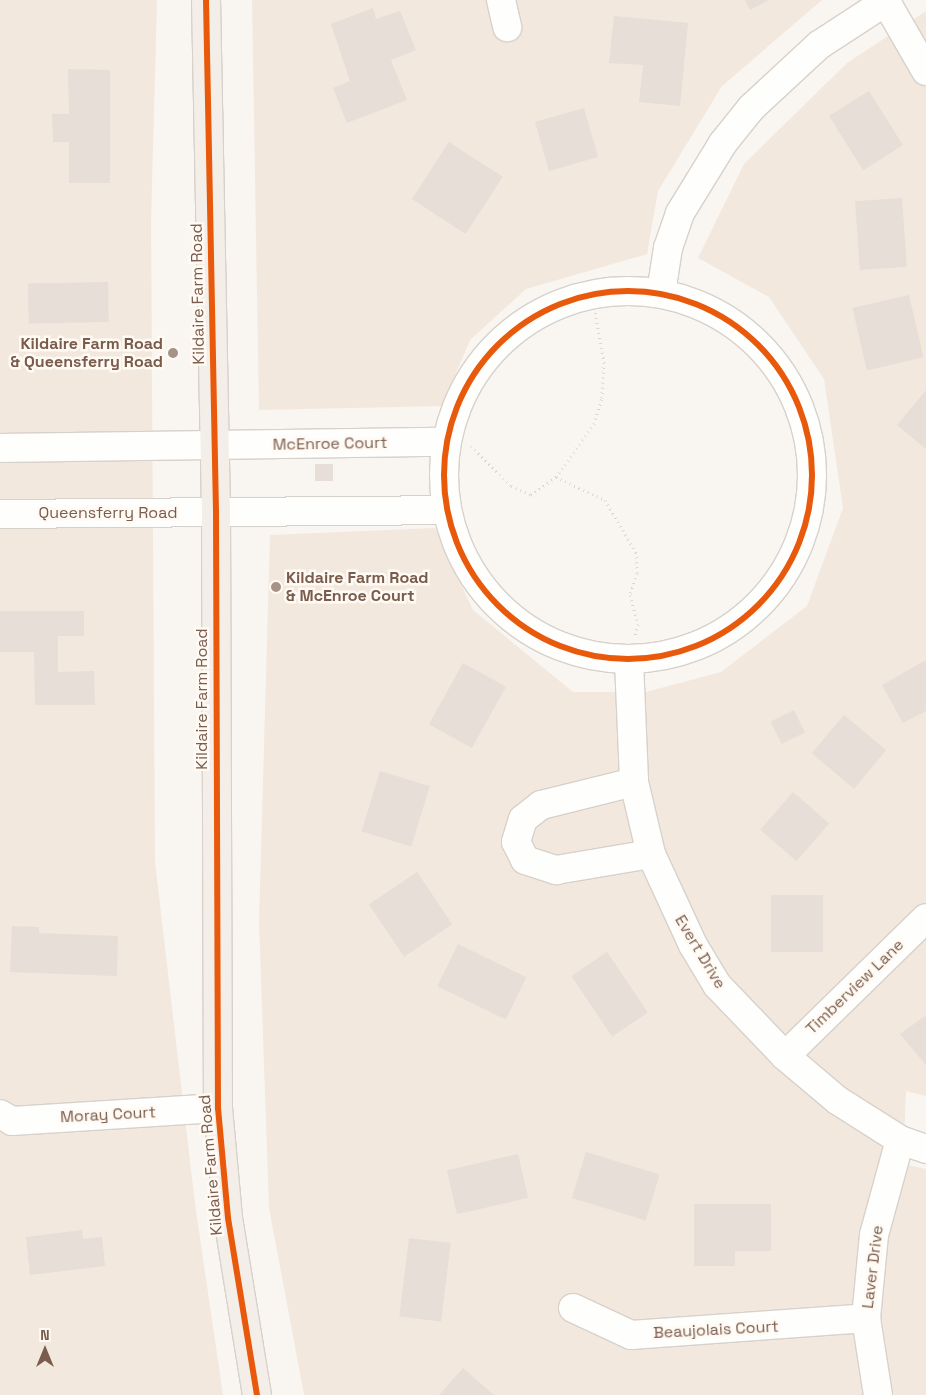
<!DOCTYPE html>
<style>
body{margin:0}
#map{position:relative;width:926px;height:1395px;overflow:hidden;background:#f9f5f0;font-family:"Space Grotesk",sans-serif}
div>[style]{position:absolute}
[style*='--x']{left:calc(var(--x)*1px);top:calc(var(--y)*1px);width:calc(var(--w)*1px);rotate:calc(var(--a)*1deg)}
.residential>*{inset:0;background:#f2e8de}
.building>*{inset:0;background:#e6ded7;transform-origin:0 0}
.path>*{height:3px;margin-top:-1.5px;transform-origin:0;background:repeating-linear-gradient(90deg,#dcd5d0 0 1px,transparent 0 5px)}
.roads{filter:drop-shadow(1px 0 #d7d1cb) drop-shadow(-1px 0 #d7d1cb) drop-shadow(0 1px #d7d1cb) drop-shadow(0 -1px #d7d1cb)}
.minor>*{height:28px;margin:-14px;padding:0 14px;transform-origin:14px;border-radius:14px;background:#fefefd}
.minor>.ring{margin:-14px;padding:0;box-sizing:content-box;background:none;border:28px solid #fefefd;border-radius:50%}
.major>*{height:28px;margin:-14px;padding:0 14px;transform-origin:14px;border-radius:14px;background:#f3eee8}
.cycleway>*{height:6px;margin:-3px;padding:0 3px;transform-origin:3px;border-radius:3px;background:#e8590c}
.cycleway>.ring{margin:-3px;padding:0;box-sizing:content-box;background:none;border:6px solid #e8590c;border-radius:50%}
.dots>*{width:14px;height:14px;translate:-50% -50%;box-sizing:border-box;border:2px solid #fffaf3;border-radius:50%}
span{translate:-50% -50%;white-space:nowrap;text-align:center;line-height:1.15;-webkit-text-stroke:5px #fffaf3;paint-order:stroke}
.street-label{font-size:16px;color:#7a5c4d}
.poi-label{font-size:16px;color:#7a5c4d;font-weight:700}
.right{translate:-100% -50%;text-align:right}
.left{translate:0 -50%;text-align:left}
.north{position:absolute;left:20px;top:1325px;width:50px;height:50px;-webkit-text-stroke:4px #fffaf3;paint-order:stroke;rotate:0deg;font-size:14px;font-weight:700;line-height:20px;text-align:center;color:#7a5c4d}
.north::after{content:'';display:block;margin:auto;width:18px;height:22px;background:#7a5c4d;clip-path:polygon(50% 0,100% 100%,50% 72%,0 100%)}
</style>
<div id="map">
<div class="residential">
<i style="clip-path:polygon(0 0,157px 0,151px 221px,155px 862px,195px 1204px,223px 1395px,0 1395px)"></i>
<i style="clip-path:polygon(252px 0,822px 0,722px 86px,658px 191px,647px 254px,526px 289px,470px 340px,442px 406px,259px 410px)"></i>
<i style="clip-path:polygon(926px 11px,926px 1096px,906px 1091px,903px 1164px,926px 1169px,926px 1395px,304px 1395px,269px 1208px,259px 922px,270px 535px,435px 528px,473px 610px,573px 692px,646px 692px,721px 672px,807px 606px,843px 508px,824px 379px,769px 297px,698px 258px,744px 164px,847px 63px)"></i>
</div>
<div class="building">
<i style="clip-path:polygon(745px 0,769px 0,750px 10px)"></i>
<i style="clip-path:polygon(373px 8px,376px 19px,400px 11px,416px 50px,391px 60px,407px 100px,347px 123px,333px 88px,350px 81px,331px 24px)"></i>
<i style="clip-path:polygon(614px 16px,688px 23px,680px 106px,639px 102px,643px 65px,609px 63px)"></i>
<i style="clip-path:polygon(68px 69px,110px 70px,110px 183px,69px 183px,69px 142px,53px 142px,52px 114px,69px 114px)"></i>
<i style="left:869px;top:91px;width:64px;height:47px;rotate:58deg"></i>
<i style="left:584px;top:108px;width:51px;height:51px;rotate:74deg"></i>
<i style="left:449px;top:142px;width:64px;height:68px;rotate:33deg"></i>
<i style="left:902px;top:198px;width:69px;height:47px;rotate:86deg"></i>
<i style="left:108px;top:282px;width:40px;height:80px;rotate:89deg"></i>
<i style="left:909px;top:295px;width:64px;height:58px;rotate:77deg"></i>
<i style="clip-path:polygon(926px 390px,926px 449px,897px 425px)"></i>
<i style="left:315px;top:464px;width:18px;height:17px"></i>
<i style="clip-path:polygon(0 611px,84px 611px,84px 636px,58px 636px,58px 672px,94px 671px,95px 705px,35px 705px,34px 652px,0 652px)"></i>
<i style="clip-path:polygon(926px 660px,926px 711px,903px 723px,882px 685px)"></i>
<i style="left:463px;top:663px;width:49px;height:70px;rotate:29deg"></i>
<i style="left:794px;top:710px;width:25px;height:26px;rotate:64deg"></i>
<i style="left:844px;top:715px;width:55px;height:50px;rotate:40deg"></i>
<i style="left:380px;top:771px;width:52px;height:63px;rotate:17deg"></i>
<i style="left:793px;top:792px;width:48px;height:50px;rotate:41deg"></i>
<i style="left:417px;top:872px;width:63px;height:58px;rotate:56deg"></i>
<i style="left:771px;top:895px;width:52px;height:57px"></i>
<i style="clip-path:polygon(12px 926px,39px 927px,39px 933px,118px 936px,117px 976px,10px 972px)"></i>
<i style="left:458px;top:944px;width:76px;height:47px;rotate:26deg"></i>
<i style="left:607px;top:952px;width:73px;height:43px;rotate:56deg"></i>
<i style="clip-path:polygon(925px 1016px,926px 1017px,926px 1065px,900px 1034px)"></i>
<i style="left:586px;top:1152px;width:77px;height:48px;rotate:17deg"></i>
<i style="left:518px;top:1154px;width:45px;height:73px;rotate:77deg"></i>
<i style="clip-path:polygon(694px 1204px,771px 1204px,771px 1251px,735px 1251px,735px 1266px,694px 1266px)"></i>
<i style="clip-path:polygon(82px 1230px,83px 1239px,102px 1237px,105px 1266px,30px 1275px,26px 1237px)"></i>
<i style="left:409px;top:1238px;width:42px;height:79px;rotate:7deg"></i>
<i style="clip-path:polygon(463px 1368px,494px 1395px,439px 1395px)"></i>
</div>
<div class="path">
<i style="--x:471;--y:446;--w:57;--a:45"></i>
<i style="--x:511;--y:486;--w:22;--a:24"></i>
<i style="--x:531;--y:495;--w:31;--a:-36"></i>
<i style="--x:556;--y:477;--w:65;--a:-54.4"></i>
<i style="--x:594;--y:424;--w:27;--a:-73"></i>
<i style="--x:602;--y:398;--w:35;--a:-87"></i>
<i style="--x:604;--y:363;--w:69;--a:-100"></i>
<i style="--x:556;--y:477;--w:54;--a:25.1"></i>
<i style="--x:605;--y:500;--w:61;--a:59.2"></i>
<i style="--x:636;--y:552;--w:21;--a:87"></i>
<i style="--x:637;--y:573;--w:23;--a:108"></i>
<i style="--x:630;--y:595;--w:30;--a:75"></i>
<i style="--x:638;--y:624;--w:12;--a:104"></i>
</div>
<div class="roads">
<div class="minor">
<i style="--x:501;--y:0;--w:28;--a:77"></i>
<i style="--x:885;--y:0;--w:82;--a:60"></i>
<i class="ring" style="left:444px;top:291px;width:340px;height:340px"></i>
<i style="--x:661;--y:293;--w:46;--a:-81.2"></i>
<i style="--x:668;--y:248;--w:37;--a:-71"></i>
<i style="--x:680;--y:213;--w:82;--a:-58.4"></i>
<i style="--x:723;--y:143;--w:45;--a:-51.3"></i>
<i style="--x:751;--y:108;--w:93;--a:-42.8"></i>
<i style="--x:819;--y:45;--w:82;--a:-33.1"></i>
<i style="--x:0;--y:448;--w:445;--a:-0.8"></i>
<i style="--x:0;--y:514;--w:446;--a:-0.5"></i>
<i style="--x:629;--y:661;--w:121;--a:87.6"></i>
<i style="--x:634;--y:782;--w:74;--a:76.7"></i>
<i style="--x:651;--y:854;--w:100;--a:65.2"></i>
<i style="--x:693;--y:945;--w:47;--a:59"></i>
<i style="--x:717;--y:985;--w:98;--a:46.2"></i>
<i style="--x:785;--y:1056;--w:68;--a:40.2"></i>
<i style="--x:837;--y:1100;--w:75;--a:32.4"></i>
<i style="--x:900;--y:1140;--w:28;--a:19"></i>
<i style="--x:634;--y:782;--w:96;--a:166.1"></i>
<i style="--x:541;--y:805;--w:23;--a:142"></i>
<i style="--x:523;--y:819;--w:24;--a:107"></i>
<i style="--x:516;--y:842;--w:20;--a:63"></i>
<i style="--x:525;--y:860;--w:33;--a:18"></i>
<i style="--x:556;--y:870;--w:96;--a:-9.6"></i>
<i style="--x:785;--y:1056;--w:197;--a:-44.4"></i>
<i style="--x:0;--y:1114;--w:14;--a:30"></i>
<i style="--x:12;--y:1121;--w:206;--a:-3.6"></i>
<i style="--x:573;--y:1308;--w:64;--a:25"></i>
<i style="--x:631;--y:1335;--w:236;--a:-4.1"></i>
<i style="--x:878;--y:1395;--w:78;--a:-98.9"></i>
<i style="--x:866;--y:1318;--w:83;--a:-84.5"></i>
<i style="--x:874;--y:1235;--w:98;--a:-74.7"></i>
</div>
<div class="major">
<i style="--x:206;--y:0;--w:512;--a:88.88"></i>
<i style="--x:216;--y:512;--w:596;--a:89.81"></i>
<i style="--x:218;--y:1108;--w:110;--a:84.8"></i>
<i style="--x:228;--y:1218;--w:179;--a:80.7"></i>
</div>
</div>
<div class="cycleway">
<i style="--x:206;--y:0;--w:512;--a:88.88"></i>
<i style="--x:216;--y:512;--w:596;--a:89.81"></i>
<i style="--x:218;--y:1108;--w:110;--a:84.8"></i>
<i style="--x:228;--y:1218;--w:179;--a:80.7"></i>
<i class="ring" style="left:444px;top:291px;width:362px;height:362px"></i>
</div>
<div class="dots">
<i style="left:173px;top:353px;background:#a69286"></i>
<i style="left:276px;top:587px;background:#a69286"></i>
</div>
<div class="street-label">
<span style="left:198px;top:294px;rotate:-91deg">Kildaire Farm Road</span>
<span style="left:330px;top:444px;rotate:-1deg">McEnroe Court</span>
<span style="left:108px;top:513px">Queensferry Road</span>
<span style="left:202px;top:699px;rotate:-90deg">Kildaire Farm Road</span>
<span style="left:700px;top:952px;rotate:59deg">Evert Drive</span>
<span style="left:855px;top:987px;rotate:-44deg">Timberview Lane</span>
<span style="left:108px;top:1115px;rotate:-3deg">Moray Court</span>
<span style="left:211px;top:1165px;rotate:-95deg">Kildaire Farm Road</span>
<span style="left:873px;top:1267px;rotate:-83deg">Laver Drive</span>
<span style="left:716px;top:1330px;rotate:-3deg">Beaujolais Court</span>
</div>
<div class="poi-label">
<span class="right" style="left:163px;top:353px">Kildaire Farm Road<br>&amp; Queensferry Road</span>
<span class="left" style="left:286px;top:587px">Kildaire Farm Road<br>&amp; McEnroe Court</span>
</div>
<div class="north">N</div>
</div>
